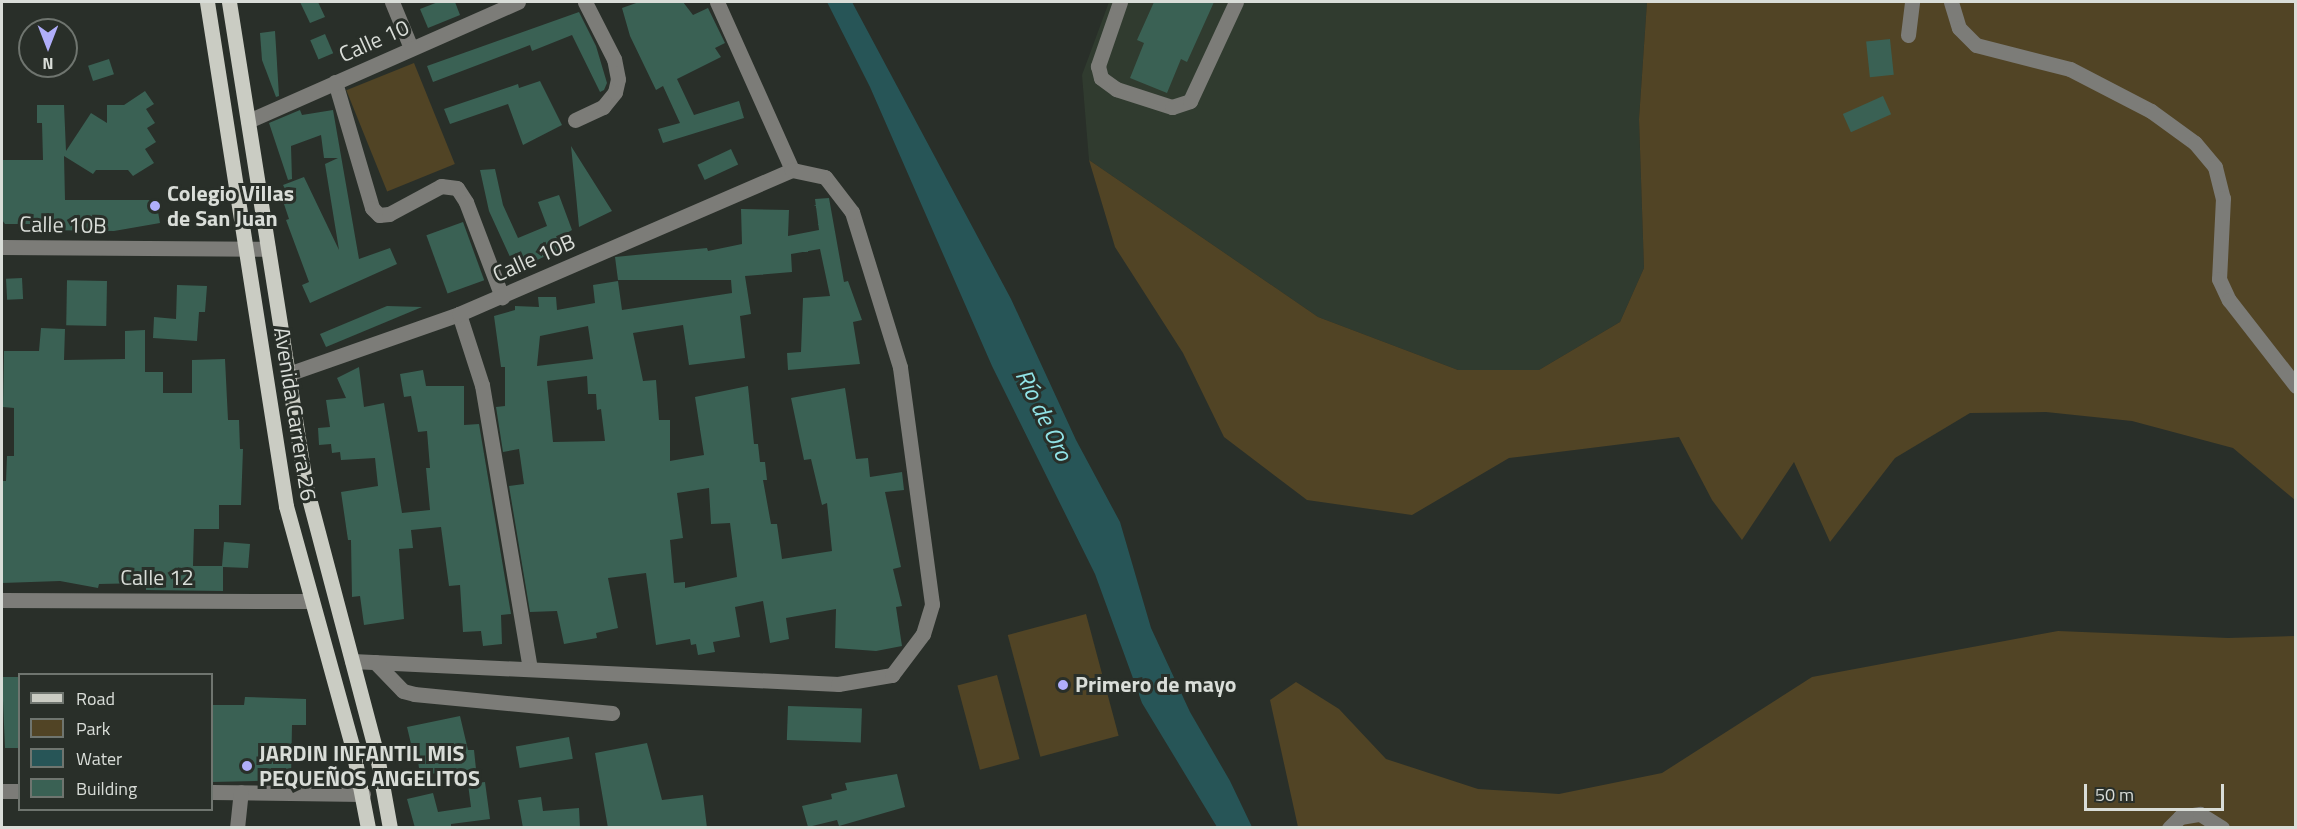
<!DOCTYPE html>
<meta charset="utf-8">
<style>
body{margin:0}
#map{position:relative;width:2297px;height:829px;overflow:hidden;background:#292f29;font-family:"Titillium Web",sans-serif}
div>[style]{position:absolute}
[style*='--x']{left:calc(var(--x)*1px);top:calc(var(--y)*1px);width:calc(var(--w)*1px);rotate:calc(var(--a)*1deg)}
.built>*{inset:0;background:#303b2f}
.green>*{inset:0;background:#514425;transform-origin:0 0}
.water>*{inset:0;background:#275557}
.building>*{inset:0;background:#3a6154;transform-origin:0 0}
.minor>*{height:15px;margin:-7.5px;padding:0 7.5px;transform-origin:7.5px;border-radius:7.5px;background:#7c7c78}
.major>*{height:15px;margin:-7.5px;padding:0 7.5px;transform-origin:7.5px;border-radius:7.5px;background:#caccc3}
.dots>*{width:16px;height:16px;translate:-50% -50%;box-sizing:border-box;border:3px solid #292f29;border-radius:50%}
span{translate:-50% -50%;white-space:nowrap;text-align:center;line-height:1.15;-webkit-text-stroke:6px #292f29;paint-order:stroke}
.street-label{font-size:22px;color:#d9ddd8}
.poi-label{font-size:22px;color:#d9ddd8;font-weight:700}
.left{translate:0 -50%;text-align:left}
.water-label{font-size:24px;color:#91e3e7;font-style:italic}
.frame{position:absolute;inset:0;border:3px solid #d9ddd8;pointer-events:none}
.legend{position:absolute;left:18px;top:673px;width:195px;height:138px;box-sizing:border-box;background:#292f29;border:2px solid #6f756f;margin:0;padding:8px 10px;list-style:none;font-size:18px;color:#d9ddd8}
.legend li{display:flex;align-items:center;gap:12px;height:30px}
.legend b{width:30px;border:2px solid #6f756f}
.north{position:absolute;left:18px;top:18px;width:60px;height:60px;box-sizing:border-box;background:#292f29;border:2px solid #6f756f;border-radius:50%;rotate:180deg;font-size:16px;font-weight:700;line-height:24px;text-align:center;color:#d9ddd8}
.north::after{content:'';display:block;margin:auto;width:21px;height:27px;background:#b0aefa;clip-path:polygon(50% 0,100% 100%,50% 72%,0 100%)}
.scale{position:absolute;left:2084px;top:784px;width:140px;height:27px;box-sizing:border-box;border:3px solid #d9ddd8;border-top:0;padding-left:8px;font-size:18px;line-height:21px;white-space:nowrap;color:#d9ddd8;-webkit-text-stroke:4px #292f29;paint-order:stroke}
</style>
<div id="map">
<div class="built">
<i style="clip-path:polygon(1109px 2px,1647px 2px,1639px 119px,1644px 268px,1620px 322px,1539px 370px,1458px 370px,1318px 317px,1089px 160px,1082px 75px)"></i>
</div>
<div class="green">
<i style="clip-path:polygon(1647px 2px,2295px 2px,2295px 500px,2233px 448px,2132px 421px,2046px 412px,1970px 413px,1895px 458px,1830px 542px,1794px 462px,1742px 540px,1712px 500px,1679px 437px,1509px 458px,1412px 515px,1307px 500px,1224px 437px,1183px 353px,1115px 247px,1089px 160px,1318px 317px,1458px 370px,1539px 370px,1620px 322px,1644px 268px,1639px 119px)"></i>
<i style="left:414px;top:63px;width:109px;height:73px;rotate:68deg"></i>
<i style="left:1086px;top:614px;width:126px;height:81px;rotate:75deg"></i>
<i style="clip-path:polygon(2058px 631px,2228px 638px,2295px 636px,2295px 827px,1298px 827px,1270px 700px,1296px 682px,1339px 709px,1386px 759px,1478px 789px,1559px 794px,1662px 773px,1812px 677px)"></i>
<i style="left:997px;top:675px;width:87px;height:41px;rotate:75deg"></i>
</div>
<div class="water">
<i style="clip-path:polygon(827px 2px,852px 2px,1011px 299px,1076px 440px,1120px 522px,1151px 628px,1190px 712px,1230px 781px,1252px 827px,1217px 827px,1142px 703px,1095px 574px,992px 366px,870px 87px)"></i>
</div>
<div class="building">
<i style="clip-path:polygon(300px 2px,318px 2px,325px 17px,310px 23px)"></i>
<i style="clip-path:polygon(438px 2px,455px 2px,460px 15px,428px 28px,420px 9px)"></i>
<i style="clip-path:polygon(639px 2px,683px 2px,693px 15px,708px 8px,725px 43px,715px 48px,721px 57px,677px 79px,694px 115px,739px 101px,744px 118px,663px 143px,658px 129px,680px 123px,663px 86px,656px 90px,630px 36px,622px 8px)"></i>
<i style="clip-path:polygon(1154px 2px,1214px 2px,1187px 62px,1181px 59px,1167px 93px,1130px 78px,1144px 43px,1137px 40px)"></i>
<i style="clip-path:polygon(579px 12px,596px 46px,607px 83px,604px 90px,600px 92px,572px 35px,532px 51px,530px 45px,433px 82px,427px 66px)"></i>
<i style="clip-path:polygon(275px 31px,279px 96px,276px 97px,262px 60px,260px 33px)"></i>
<i style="left:325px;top:34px;width:21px;height:16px;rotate:67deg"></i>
<i style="left:1890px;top:39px;width:36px;height:24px;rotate:84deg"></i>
<i style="left:109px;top:59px;width:16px;height:22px;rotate:72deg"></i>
<i style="clip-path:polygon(540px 81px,562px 125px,523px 145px,508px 104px,450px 124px,444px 109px,518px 84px,519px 88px)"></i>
<i style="clip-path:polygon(145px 91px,154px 104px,146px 109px,155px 123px,147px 128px,156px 142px,145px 149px,154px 163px,133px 176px,128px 170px,96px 170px,93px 174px,64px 156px,65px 200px,156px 200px,160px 223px,114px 231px,41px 230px,41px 224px,5px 224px,2px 220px,2px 160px,43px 160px,42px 123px,37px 123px,37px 105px,64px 105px,66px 151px,91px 113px,107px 123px,107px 105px,124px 105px)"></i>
<i style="left:1883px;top:96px;width:20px;height:44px;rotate:66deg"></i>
<i style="clip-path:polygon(300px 110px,302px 115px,333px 110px,359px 259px,390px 248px,397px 264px,310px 303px,302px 285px,309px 282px,286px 220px,289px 219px,284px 204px,292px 202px,283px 185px,304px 177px,339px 250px,325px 164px,338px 158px,324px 158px,321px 135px,291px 146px,292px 179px,288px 180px,269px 123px)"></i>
<i style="clip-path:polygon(571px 146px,612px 211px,579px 227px,576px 195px)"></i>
<i style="left:731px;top:149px;width:17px;height:37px;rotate:65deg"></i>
<i style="clip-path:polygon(495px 169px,503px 205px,518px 238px,547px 226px,538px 202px,559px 195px,572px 230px,565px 234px,569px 245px,516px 270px,489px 211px,480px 170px)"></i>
<i style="clip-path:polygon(evenodd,829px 198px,844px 282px,848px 281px,862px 320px,853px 322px,860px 364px,788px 370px,787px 353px,801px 352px,803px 298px,830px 296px,820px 249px,791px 254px,792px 272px,745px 276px,751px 314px,740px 316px,745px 358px,689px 365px,683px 325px,633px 333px,643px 381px,656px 380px,659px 420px,670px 420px,670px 461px,704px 455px,695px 397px,748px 386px,754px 444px,758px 444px,760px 462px,765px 462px,767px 480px,763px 480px,771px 524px,777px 524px,782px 559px,832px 551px,827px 503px,822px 505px,811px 459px,804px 460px,791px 398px,845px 388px,856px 459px,868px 458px,870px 477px,902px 472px,904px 490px,885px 492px,901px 567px,893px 569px,902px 606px,896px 607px,902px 646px,876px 651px,835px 648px,836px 609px,786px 618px,789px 639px,770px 643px,763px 601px,735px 607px,740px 637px,713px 642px,715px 652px,698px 655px,696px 644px,691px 645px,690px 639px,656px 645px,646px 573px,608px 578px,618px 628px,596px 633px,597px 638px,564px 644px,557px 611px,530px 612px,509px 486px,524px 484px,519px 449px,503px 452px,496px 407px,505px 406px,505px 367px,501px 367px,494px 316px,515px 310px,515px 306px,539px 307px,538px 297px,556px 297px,557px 310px,595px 303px,593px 285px,618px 281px,622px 310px,732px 293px,731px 280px,618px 280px,615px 257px,707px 248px,708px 251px,742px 244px,741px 209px,789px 210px,788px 236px,819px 230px,815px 199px,829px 198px,588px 326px,593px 359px,537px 366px,540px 336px,588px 326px,829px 198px,587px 376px,588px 394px,596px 394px,597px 410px,601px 409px,605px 441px,553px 442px,547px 381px,587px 376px,829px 198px,709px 488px,711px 524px,730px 523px,737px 577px,685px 588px,685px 582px,674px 583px,670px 540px,683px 538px,677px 493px,709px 488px)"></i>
<i style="left:463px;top:222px;width:62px;height:39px;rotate:70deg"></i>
<i style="left:22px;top:278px;width:21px;height:16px;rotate:87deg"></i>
<i style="left:107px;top:281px;width:45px;height:40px;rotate:91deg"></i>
<i style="clip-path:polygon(177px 285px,207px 286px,205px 312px,199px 312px,197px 341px,153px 338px,154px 317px,176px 319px)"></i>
<i style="clip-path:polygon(387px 306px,422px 307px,326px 347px,320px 334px)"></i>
<i style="clip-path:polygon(41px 328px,65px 329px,64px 360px,125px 359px,125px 331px,145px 330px,145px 372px,163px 372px,163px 393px,192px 393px,192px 360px,225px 359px,228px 420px,239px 420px,240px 449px,243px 449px,241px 505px,219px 505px,219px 529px,194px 529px,193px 566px,222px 566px,224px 542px,250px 544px,248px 568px,223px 567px,223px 591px,146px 590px,146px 583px,99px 584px,98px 588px,60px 581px,2px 583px,2px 481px,6px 481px,7px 456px,14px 456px,14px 408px,3px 407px,4px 351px,39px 351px)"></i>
<i style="clip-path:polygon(359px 367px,364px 407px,384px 403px,402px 513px,430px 510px,426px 468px,430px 468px,427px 431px,418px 432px,411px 396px,404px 397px,400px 374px,423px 370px,426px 386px,464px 386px,464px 425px,479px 424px,511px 614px,501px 615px,502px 644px,483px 646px,481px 631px,463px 632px,460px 585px,449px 586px,441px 527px,411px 530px,413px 548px,399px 549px,404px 619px,364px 625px,360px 596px,352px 597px,351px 540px,348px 540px,341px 492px,378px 486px,375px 458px,341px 460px,340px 452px,332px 453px,331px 444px,319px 445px,318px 428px,330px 427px,326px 400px,346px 398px,337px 378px)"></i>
<i style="clip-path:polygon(2px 677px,20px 677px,20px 748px,5px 748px)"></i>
<i style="clip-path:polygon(245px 697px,306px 699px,306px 725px,292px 725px,291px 780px,212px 782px,212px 705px,244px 705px)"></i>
<i style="left:788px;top:706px;width:74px;height:34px;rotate:2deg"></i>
<i style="clip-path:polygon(460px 716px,468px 750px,474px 750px,476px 769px,420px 775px,416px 747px,412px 748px,407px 727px)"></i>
<i style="left:569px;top:737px;width:22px;height:54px;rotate:80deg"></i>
<i style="clip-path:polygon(647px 743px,662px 800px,703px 795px,707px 828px,608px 828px,595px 753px)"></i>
<i style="clip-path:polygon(897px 774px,905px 807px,839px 826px,837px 820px,808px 827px,802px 806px,832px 799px,831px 794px,847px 790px,845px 783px)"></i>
<i style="clip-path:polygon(485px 782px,490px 819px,451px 824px,451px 828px,415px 828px,407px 799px,433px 793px,438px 812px,471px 807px,468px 784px)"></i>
<i style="clip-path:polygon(541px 797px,543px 811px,579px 808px,580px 828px,523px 828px,518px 800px)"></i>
</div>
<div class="minor">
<i style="--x:392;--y:2;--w:50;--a:67.6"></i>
<i style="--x:717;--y:2;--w:184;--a:65.9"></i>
<i style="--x:1120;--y:2;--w:68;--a:109"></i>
<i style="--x:1098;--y:66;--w:12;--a:76"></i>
<i style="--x:1101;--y:78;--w:19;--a:36"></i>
<i style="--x:1116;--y:89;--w:59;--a:17.8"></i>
<i style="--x:1172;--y:107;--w:19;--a:-18"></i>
<i style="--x:1190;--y:101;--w:109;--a:-65.1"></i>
<i style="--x:1951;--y:2;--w:27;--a:73"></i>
<i style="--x:1959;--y:28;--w:24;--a:45"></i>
<i style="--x:1976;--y:45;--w:97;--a:14.3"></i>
<i style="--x:2070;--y:69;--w:91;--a:27.4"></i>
<i style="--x:2151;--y:111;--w:54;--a:36"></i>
<i style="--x:2195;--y:143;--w:31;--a:50"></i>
<i style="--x:2215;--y:167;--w:32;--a:76"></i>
<i style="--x:2223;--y:198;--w:81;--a:92.8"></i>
<i style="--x:2219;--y:279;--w:23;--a:65"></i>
<i style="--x:2229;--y:300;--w:109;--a:52.1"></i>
<i style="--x:1908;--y:35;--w:33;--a:-83"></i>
<i style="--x:335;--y:82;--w:131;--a:73.6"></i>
<i style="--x:372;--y:208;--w:10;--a:45"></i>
<i style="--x:379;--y:215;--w:10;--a:-6"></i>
<i style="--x:389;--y:214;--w:59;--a:-28.3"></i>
<i style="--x:441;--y:186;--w:16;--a:7"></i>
<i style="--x:457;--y:188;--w:17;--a:57"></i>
<i style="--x:466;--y:202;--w:102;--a:69.2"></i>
<i style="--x:575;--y:120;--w:31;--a:-25"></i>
<i style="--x:603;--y:107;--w:19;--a:-51"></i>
<i style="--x:615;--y:92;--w:13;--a:-77"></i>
<i style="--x:618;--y:79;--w:20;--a:-101"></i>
<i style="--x:614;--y:59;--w:64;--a:-117"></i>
<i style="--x:248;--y:121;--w:295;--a:-23.8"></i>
<i style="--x:2;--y:247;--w:266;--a:0.4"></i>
<i style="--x:459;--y:314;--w:75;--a:72.1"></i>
<i style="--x:482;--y:385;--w:287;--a:80.4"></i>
<i style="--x:288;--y:374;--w:181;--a:-19.3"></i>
<i style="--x:459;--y:314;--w:363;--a:-23.4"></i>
<i style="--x:2;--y:600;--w:310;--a:0.2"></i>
<i style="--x:352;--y:661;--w:487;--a:2.7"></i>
<i style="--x:838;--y:684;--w:55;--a:-9.5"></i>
<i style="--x:892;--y:675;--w:51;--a:-52.9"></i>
<i style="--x:923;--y:634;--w:31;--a:-73"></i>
<i style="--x:932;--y:604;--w:239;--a:-97.7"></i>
<i style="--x:900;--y:367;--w:162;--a:-107.2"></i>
<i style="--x:852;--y:212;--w:44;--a:-127.6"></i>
<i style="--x:825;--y:177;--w:34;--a:-168"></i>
<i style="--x:375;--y:662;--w:40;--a:46"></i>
<i style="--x:403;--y:691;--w:11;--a:15"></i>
<i style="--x:414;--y:694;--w:199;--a:5.5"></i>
<i style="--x:2;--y:791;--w:18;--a:0"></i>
<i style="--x:212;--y:792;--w:151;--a:0.8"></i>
<i style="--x:237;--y:828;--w:36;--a:-84"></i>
<i style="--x:2169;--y:828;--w:16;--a:-45"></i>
<i style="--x:2180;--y:817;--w:20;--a:-9"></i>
<i style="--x:2200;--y:814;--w:26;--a:32"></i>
</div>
<div class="major">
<i style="--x:207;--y:2;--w:510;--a:81.09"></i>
<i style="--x:286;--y:506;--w:248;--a:74.6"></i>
<i style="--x:352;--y:745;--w:85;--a:79.1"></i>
<i style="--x:229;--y:2;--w:491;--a:81"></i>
<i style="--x:306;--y:487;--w:278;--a:75.2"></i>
<i style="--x:377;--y:756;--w:73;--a:79.8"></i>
</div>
<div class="dots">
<i style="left:155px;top:206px;background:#b0aefa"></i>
<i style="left:1063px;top:685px;background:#b0aefa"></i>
<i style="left:247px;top:766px;background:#b0aefa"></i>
</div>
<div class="street-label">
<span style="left:374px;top:41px;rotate:-24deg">Calle 10</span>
<span style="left:63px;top:225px;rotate:1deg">Calle 10B</span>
<span style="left:534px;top:258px;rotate:-24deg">Calle 10B</span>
<span style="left:295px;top:414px;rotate:81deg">Avenida Carrera 26</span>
<span style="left:157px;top:578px">Calle 12</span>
</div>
<div class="poi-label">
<span class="left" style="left:167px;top:206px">Colegio Villas<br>de San Juan</span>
<span class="left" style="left:1075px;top:685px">Primero de mayo</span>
<span class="left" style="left:259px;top:766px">JARDIN INFANTIL MIS<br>PEQUEÑOS ANGELITOS</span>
</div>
<div class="water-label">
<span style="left:1044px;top:415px;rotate:64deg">Río de Oro</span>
</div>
<div class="frame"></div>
<ul class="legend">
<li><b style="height:8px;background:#caccc3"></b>Road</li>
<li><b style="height:16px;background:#514425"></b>Park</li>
<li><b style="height:16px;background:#275557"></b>Water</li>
<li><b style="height:16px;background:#3a6154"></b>Building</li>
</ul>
<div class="north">N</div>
<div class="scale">50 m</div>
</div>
